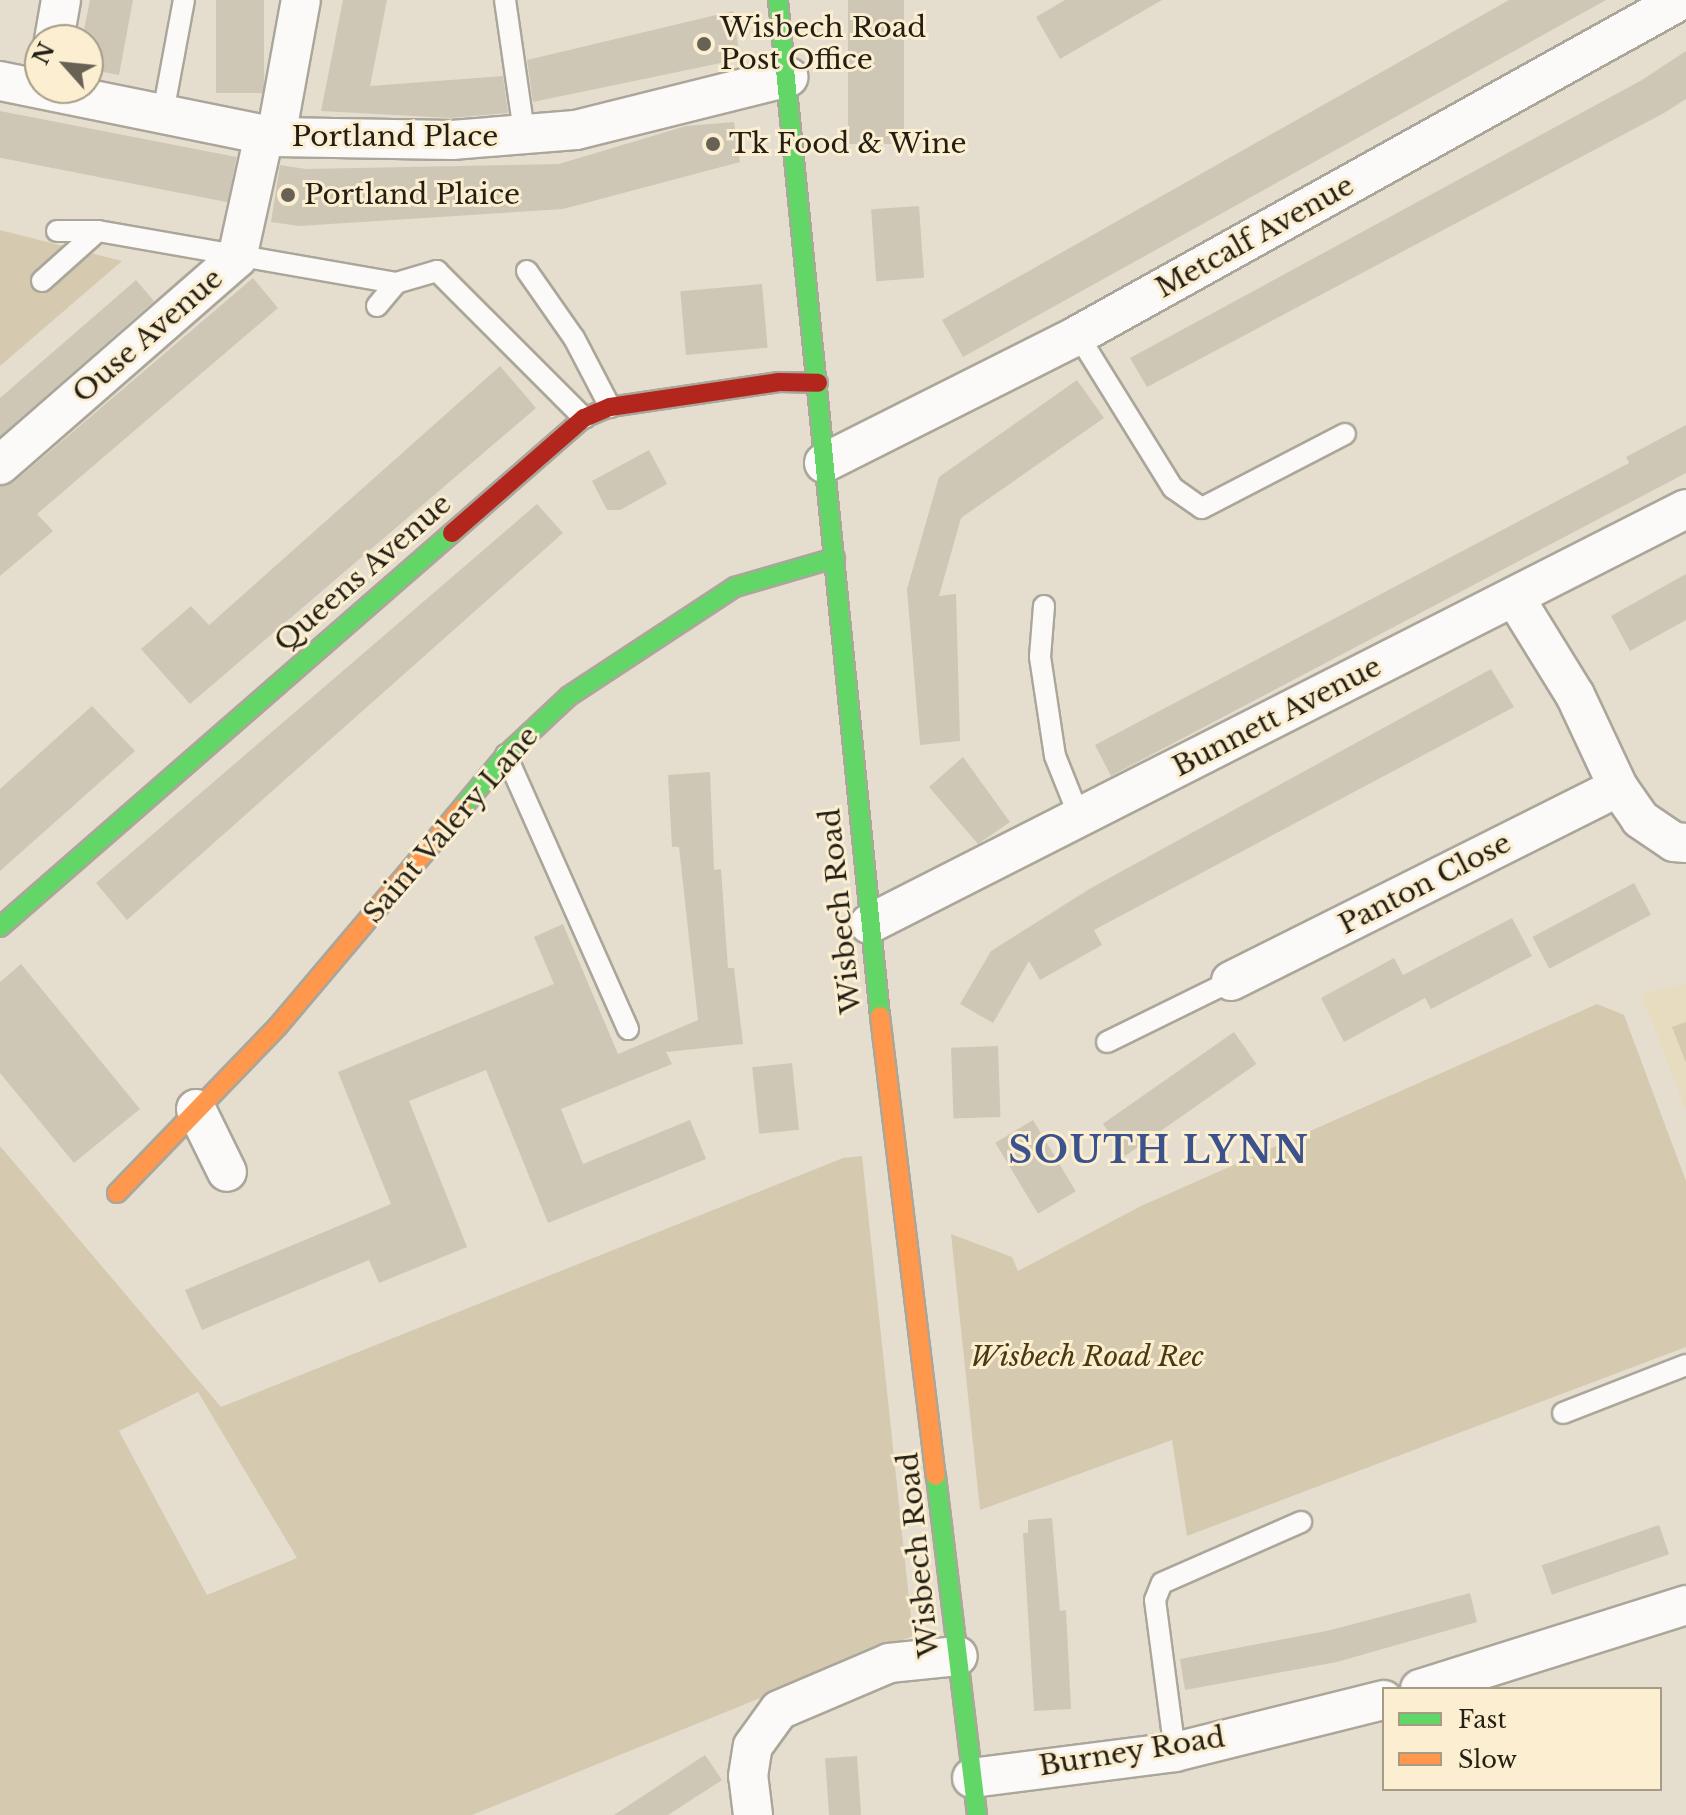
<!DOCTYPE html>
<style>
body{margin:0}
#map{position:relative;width:1686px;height:1815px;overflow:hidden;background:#e5dece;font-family:"Libre Baskerville",serif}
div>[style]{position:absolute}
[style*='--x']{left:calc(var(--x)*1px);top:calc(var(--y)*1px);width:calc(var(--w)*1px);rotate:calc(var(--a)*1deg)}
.built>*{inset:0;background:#e7dbc0}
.green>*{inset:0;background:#d5cab0}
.building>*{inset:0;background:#cec7b6;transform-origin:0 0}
.roads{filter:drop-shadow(2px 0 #aba69a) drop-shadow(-2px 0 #aba69a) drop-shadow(0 2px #aba69a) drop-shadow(0 -2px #aba69a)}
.lane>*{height:20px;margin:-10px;padding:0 10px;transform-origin:10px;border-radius:10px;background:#fbfaf8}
.street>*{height:38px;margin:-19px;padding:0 19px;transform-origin:19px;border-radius:19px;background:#fbfaf8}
.fast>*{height:18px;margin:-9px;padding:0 9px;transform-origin:9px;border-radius:9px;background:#63d668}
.slow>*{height:18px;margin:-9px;padding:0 9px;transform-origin:9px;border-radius:9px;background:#ff974d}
.jam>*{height:18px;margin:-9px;padding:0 9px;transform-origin:9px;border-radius:9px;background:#b3261e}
.dots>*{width:22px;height:22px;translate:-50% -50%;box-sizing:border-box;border:4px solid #fcefd1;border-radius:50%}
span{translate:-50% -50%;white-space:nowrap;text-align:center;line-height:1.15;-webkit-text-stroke:6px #fcefd1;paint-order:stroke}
.poi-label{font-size:28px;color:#241f15}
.left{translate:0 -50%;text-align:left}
.street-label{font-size:28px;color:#241f15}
.park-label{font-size:28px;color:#4b3a10;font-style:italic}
.district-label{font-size:36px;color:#3c528d;font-weight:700;letter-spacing:2px}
.legend{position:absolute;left:1382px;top:1687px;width:280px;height:104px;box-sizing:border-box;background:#fcefd1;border:2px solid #a69c86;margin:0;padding:10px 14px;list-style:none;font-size:24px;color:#241f15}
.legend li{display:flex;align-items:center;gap:16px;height:40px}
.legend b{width:40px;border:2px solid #a69c86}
.north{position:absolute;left:24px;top:24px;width:80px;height:80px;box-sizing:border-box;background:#fcefd1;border:2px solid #a69c86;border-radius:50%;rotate:297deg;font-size:22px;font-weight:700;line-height:32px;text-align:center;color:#241f15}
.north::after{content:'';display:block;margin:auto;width:28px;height:36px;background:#686256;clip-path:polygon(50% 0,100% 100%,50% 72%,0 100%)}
</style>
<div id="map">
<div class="built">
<i style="clip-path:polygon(1686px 983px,1686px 1110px,1641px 994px)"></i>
</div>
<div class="green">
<i style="clip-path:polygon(0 230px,122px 261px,0 366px)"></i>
<i style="clip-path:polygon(1597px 1004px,1624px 1015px,1686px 1181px,1686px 1347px,1187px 1536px,1172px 1440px,980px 1510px,951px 1234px,1012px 1257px,1018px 1271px,1141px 1206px)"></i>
<i style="clip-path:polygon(1686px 1022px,1686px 1063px,1672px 1027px)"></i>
<i style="clip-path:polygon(evenodd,0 1146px,221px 1407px,843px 1158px,862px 1156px,913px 1636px,472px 1815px,0 1815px,0 1146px,198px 1392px,297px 1558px,207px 1595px,119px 1431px,198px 1392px)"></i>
</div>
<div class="building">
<i style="clip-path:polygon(90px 0,133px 0,119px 75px,88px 69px,88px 40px,82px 40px)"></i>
<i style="left:216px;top:0;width:48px;height:93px"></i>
<i style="clip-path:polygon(343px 0,387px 0,370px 86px,503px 76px,508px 113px,451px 118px,321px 111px)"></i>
<i style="left:848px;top:0;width:56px;height:144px"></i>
<i style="clip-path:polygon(1065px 0,1162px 0,1060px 59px,1036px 17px)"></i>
<i style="clip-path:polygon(1509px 0,1606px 0,963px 357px,942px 320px)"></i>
<i style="clip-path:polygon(733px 11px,740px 59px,533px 102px,527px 60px)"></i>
<i style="clip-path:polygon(1686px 51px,1686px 99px,1664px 113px,1147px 387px,1130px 358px,1642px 80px)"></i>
<i style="left:0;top:111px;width:241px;height:46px;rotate:11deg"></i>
<i style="clip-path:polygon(734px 122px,740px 162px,563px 209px,299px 226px,271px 222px,280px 165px,306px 169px,559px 164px,686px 126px)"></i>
<i style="left:919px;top:206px;width:72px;height:48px;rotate:86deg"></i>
<i style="clip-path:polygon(253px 278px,278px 308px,37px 514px,53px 531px,0 576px,0 486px,14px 482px)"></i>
<i style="clip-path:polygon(136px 280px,154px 301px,0 436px,0 398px)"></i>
<i style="left:762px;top:284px;width:64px;height:82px;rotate:85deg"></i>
<i style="clip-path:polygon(500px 366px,536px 408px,190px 704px,141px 649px,191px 606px,209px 625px)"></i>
<i style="clip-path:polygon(1077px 380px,1104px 418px,961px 518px,939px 596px,956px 594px,960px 741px,920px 745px,907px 589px,939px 477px)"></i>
<i style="clip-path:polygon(1686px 425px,1686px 473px,1111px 776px,1095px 745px,1629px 463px,1626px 457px)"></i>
<i style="clip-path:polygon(649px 450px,667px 484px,620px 510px,607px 510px,592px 481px)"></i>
<i style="clip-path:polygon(537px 504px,563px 533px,127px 920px,96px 883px)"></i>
<i style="clip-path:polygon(1686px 574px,1686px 620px,1630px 651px,1611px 616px)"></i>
<i style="clip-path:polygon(1491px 669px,1514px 707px,1094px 930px,1102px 945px,1040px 980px,1029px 961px,993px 1023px,960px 1004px,991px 951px,1091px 888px)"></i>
<i style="clip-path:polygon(92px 706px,135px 751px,0 871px,0 789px)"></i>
<i style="clip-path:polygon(963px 757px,1010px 822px,978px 844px,929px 787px)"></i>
<i style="clip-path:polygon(710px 772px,714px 870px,721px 869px,728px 968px,734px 968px,743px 1044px,666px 1052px,672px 1064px,561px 1109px,583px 1164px,690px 1120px,706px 1159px,548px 1223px,486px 1070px,409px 1101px,467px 1247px,379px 1283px,369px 1260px,202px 1330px,185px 1290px,391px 1204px,338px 1072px,554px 984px,534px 937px,563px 924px,618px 1054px,698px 1020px,679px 847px,672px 847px,668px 775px)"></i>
<i style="left:1634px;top:883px;width:36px;height:115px;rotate:62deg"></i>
<i style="clip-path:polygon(1512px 918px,1532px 956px,1431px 1009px,1425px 998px,1344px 1042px,1321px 998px,1394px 958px,1403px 975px)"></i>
<i style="clip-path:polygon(21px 964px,140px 1109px,74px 1163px,0 1073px,0 982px)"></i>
<i style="left:1234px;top:1032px;width:39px;height:160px;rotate:55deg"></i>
<i style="left:998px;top:1046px;width:71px;height:47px;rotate:88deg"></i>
<i style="left:792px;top:1063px;width:67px;height:40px;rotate:84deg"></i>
<i style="left:1033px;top:1120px;width:83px;height:44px;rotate:59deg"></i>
<i style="clip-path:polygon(1052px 1518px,1060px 1611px,1066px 1610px,1071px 1709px,1034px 1711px,1023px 1533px,1028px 1533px,1028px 1520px)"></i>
<i style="left:1659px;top:1525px;width:31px;height:124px;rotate:71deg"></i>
<i style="clip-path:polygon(1470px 1593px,1477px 1622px,1337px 1662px,1185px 1690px,1180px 1659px,1331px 1630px)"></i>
<i style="clip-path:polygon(705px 1755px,722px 1780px,668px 1815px,614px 1815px)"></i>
<i style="left:857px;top:1756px;width:59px;height:32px;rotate:86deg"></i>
</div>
<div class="roads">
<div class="lane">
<i style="--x:505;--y:0;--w:139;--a:81.8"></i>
<i style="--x:163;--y:113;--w:115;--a:-79.5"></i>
<i style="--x:98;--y:231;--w:303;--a:9.9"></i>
<i style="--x:527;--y:271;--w:82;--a:55"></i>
<i style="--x:574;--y:338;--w:78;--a:62.4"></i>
<i style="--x:42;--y:281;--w:75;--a:-41.8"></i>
<i style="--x:98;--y:231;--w:41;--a:180"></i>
<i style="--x:377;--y:306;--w:30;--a:-50"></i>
<i style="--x:396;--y:283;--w:43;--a:-16.3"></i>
<i style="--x:437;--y:271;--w:208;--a:45"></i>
<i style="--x:1078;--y:335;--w:180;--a:58.2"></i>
<i style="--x:1173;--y:488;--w:35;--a:35"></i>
<i style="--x:1202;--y:508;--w:161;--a:-27.4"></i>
<i style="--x:1044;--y:606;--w:51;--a:94.5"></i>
<i style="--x:1040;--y:657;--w:100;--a:81.4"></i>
<i style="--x:1055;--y:756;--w:65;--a:68.2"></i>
<i style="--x:506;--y:755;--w:300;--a:66"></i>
<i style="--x:1107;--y:1042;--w:138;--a:-26.2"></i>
<i style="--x:1563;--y:1413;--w:132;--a:-21.3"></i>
<i style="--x:1175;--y:1752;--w:153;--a:-97.5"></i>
<i style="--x:1155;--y:1600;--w:18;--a:-68"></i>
<i style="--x:1162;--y:1583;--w:152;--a:-23.7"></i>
</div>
<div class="street">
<i style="--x:54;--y:40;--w:41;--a:-80.1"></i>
<i style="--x:0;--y:81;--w:282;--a:11.5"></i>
<i style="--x:276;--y:137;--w:176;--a:1"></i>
<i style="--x:452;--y:140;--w:124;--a:-4.6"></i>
<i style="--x:576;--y:130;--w:219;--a:-14"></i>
<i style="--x:276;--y:137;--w:139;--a:-79.7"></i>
<i style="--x:824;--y:463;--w:284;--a:-26.7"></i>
<i style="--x:1078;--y:335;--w:690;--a:-29.05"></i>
<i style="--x:0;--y:465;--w:315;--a:-41.1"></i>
<i style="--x:237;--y:258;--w:126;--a:-77.6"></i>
<i style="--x:1515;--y:598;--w:114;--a:58.3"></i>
<i style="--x:1575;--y:695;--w:102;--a:64.9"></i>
<i style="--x:1618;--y:787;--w:39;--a:55"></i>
<i style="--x:1640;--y:819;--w:41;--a:34.1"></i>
<i style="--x:1674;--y:842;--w:12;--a:5"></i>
<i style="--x:869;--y:924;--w:916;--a:-26.93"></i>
<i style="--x:1231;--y:981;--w:433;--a:-26.6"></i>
<i style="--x:196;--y:1109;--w:70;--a:63.8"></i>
<i style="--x:1420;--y:1689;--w:279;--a:-17.5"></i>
<i style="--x:972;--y:1778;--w:205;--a:-7.3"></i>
<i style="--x:1175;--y:1752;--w:215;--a:-14"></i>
<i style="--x:753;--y:1815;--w:39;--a:-97"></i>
<i style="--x:748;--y:1776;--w:30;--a:-81"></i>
<i style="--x:753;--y:1746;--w:44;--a:-54.2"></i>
<i style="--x:779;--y:1710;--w:120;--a:-23.1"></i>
<i style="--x:889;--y:1663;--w:69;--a:-5.8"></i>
</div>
<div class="fast">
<i style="--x:778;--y:0;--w:1021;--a:84.27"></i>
<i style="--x:462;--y:808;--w:69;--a:-50.3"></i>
<i style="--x:506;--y:755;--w:86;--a:-43.1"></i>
<i style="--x:569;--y:696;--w:199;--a:-33.3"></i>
<i style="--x:735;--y:587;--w:104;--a:-16.2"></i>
<i style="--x:0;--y:927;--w:600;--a:-41.08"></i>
<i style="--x:936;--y:1476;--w:341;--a:83.1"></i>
</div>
<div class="slow">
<i style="--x:880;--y:1016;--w:463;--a:83.1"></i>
<i style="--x:117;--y:1193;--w:232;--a:-46"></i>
<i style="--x:278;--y:1026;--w:285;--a:-49.8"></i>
</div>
<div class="jam">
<i style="--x:452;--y:533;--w:175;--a:-41.1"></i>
<i style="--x:584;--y:418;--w:28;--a:-23"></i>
<i style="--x:610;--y:407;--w:171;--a:-8.4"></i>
<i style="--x:779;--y:382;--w:39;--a:1"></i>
</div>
</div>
<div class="dots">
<i style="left:704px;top:44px;background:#686256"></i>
<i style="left:713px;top:144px;background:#686256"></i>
<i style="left:288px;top:195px;background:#686256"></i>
</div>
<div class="poi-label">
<span class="left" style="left:720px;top:44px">Wisbech Road<br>Post Office</span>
<span class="left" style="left:729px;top:144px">Tk Food &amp; Wine</span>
<span class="left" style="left:304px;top:195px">Portland Plaice</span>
</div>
<div class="street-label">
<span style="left:395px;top:137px">Portland Place</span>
<span style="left:1255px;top:237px;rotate:-29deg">Metcalf Avenue</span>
<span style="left:148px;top:336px;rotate:-41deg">Ouse Avenue</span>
<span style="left:363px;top:573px;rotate:-41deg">Queens Avenue</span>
<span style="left:1277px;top:717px;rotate:-27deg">Bunnett Avenue</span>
<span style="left:451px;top:825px;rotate:-49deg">Saint Valery Lane</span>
<span style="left:1425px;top:884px;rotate:-27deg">Panton Close</span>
<span style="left:841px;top:911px;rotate:-96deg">Wisbech Road</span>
<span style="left:919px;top:1555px;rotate:-96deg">Wisbech Road</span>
<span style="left:1132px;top:1752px;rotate:-9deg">Burney Road</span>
</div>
<div class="park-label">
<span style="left:1087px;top:1357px">Wisbech Road Rec</span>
</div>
<div class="district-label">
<span style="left:1159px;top:1151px">SOUTH LYNN</span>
</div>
<ul class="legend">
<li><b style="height:10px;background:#63d668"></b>Fast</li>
<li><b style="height:10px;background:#ff974d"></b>Slow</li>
</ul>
<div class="north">N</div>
</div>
